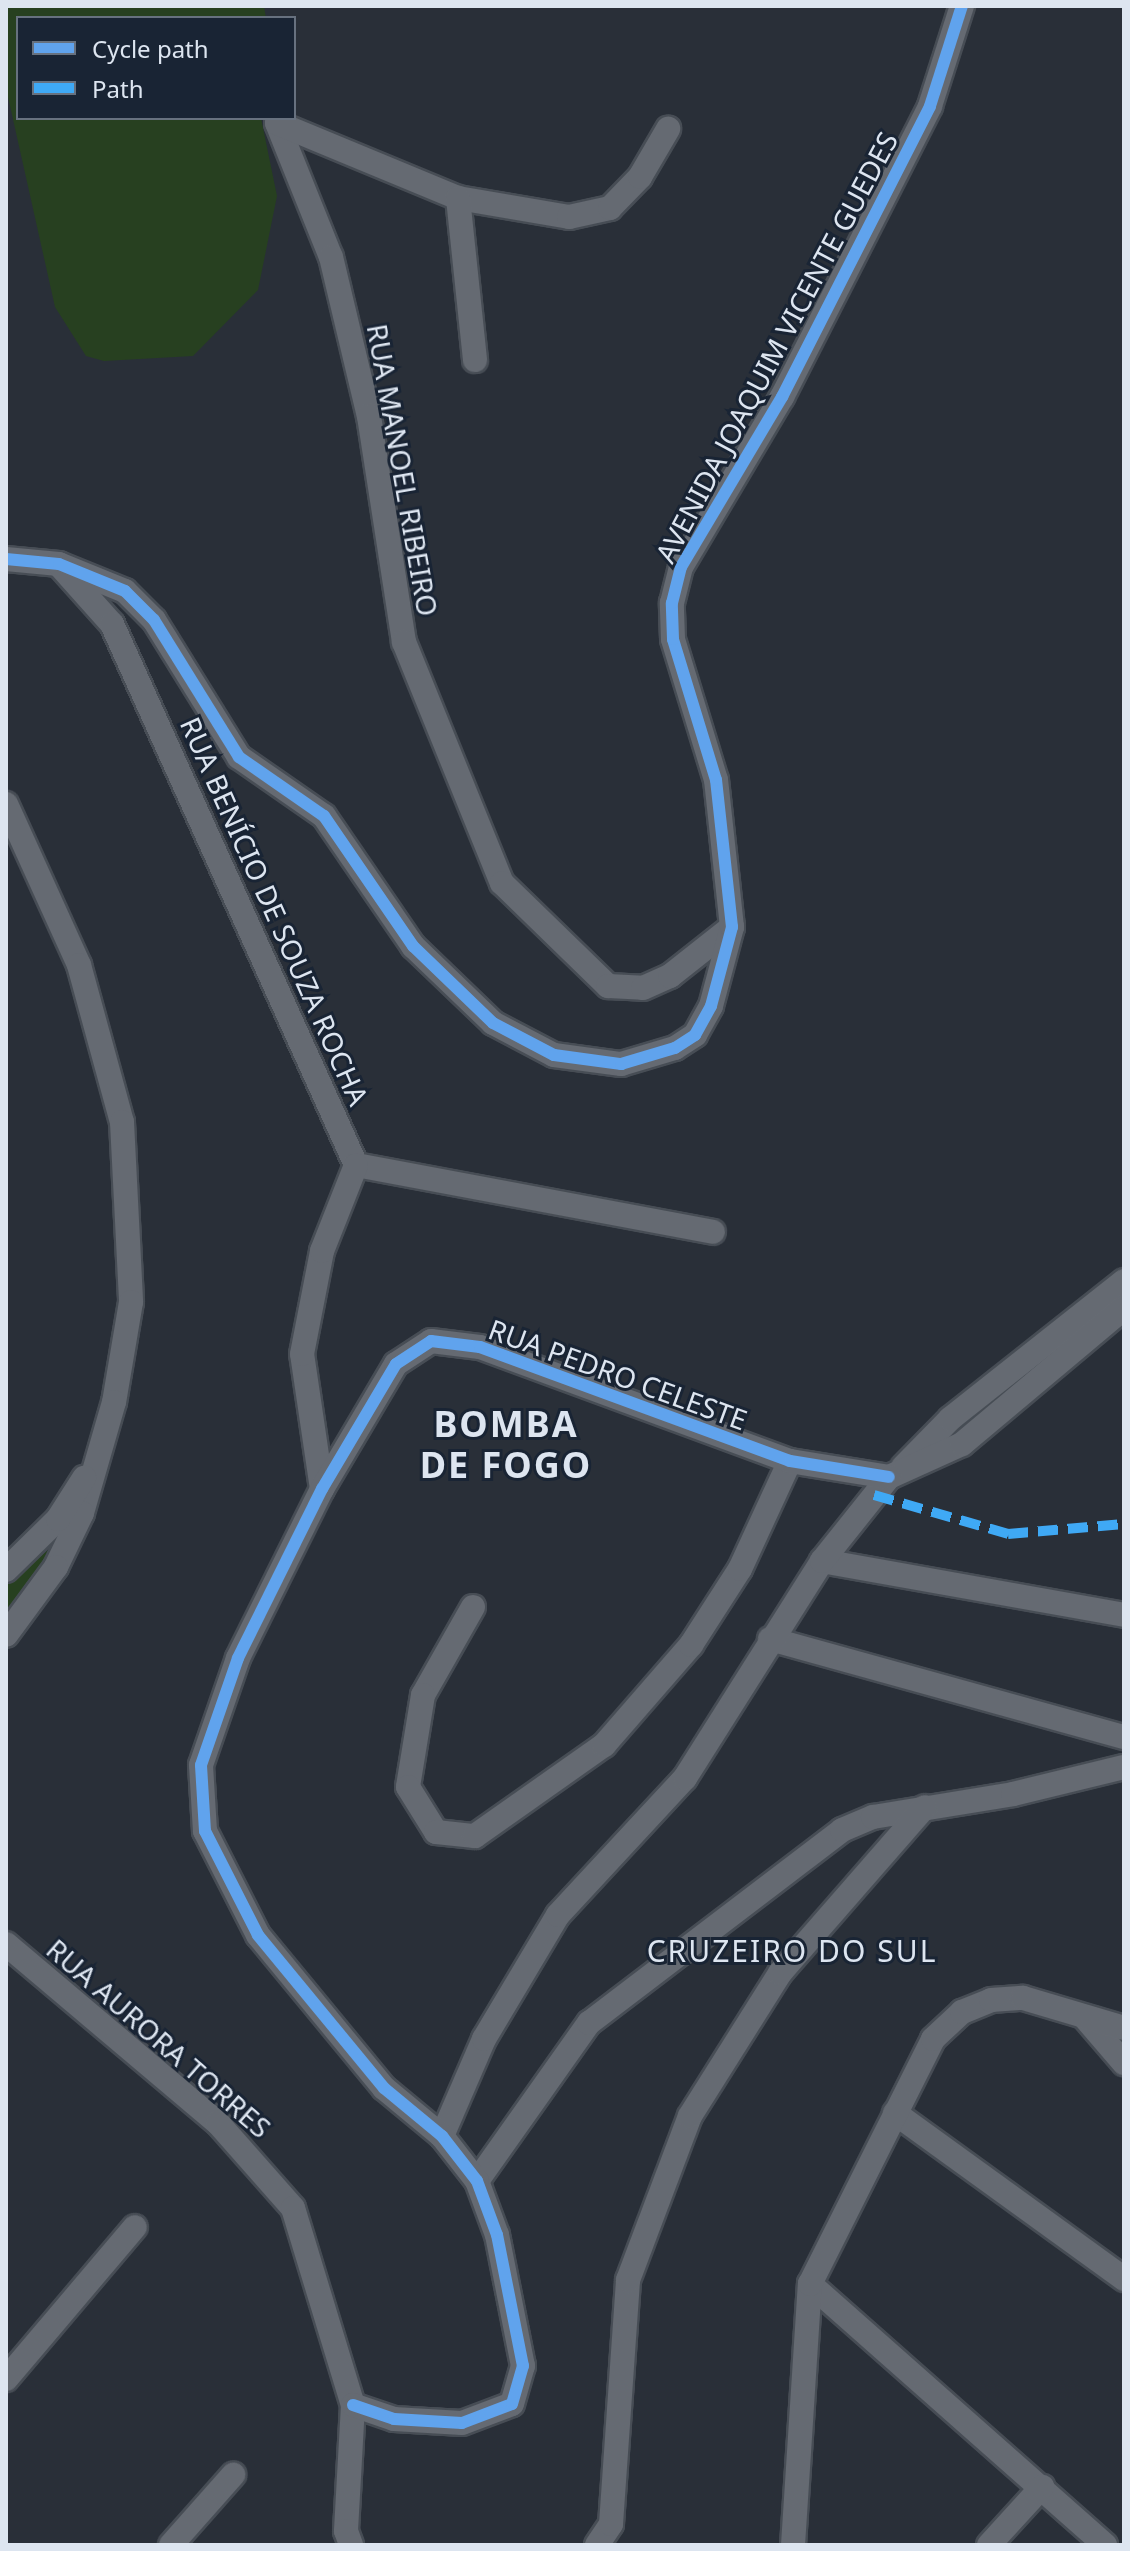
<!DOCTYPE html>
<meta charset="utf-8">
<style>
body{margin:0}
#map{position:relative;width:1130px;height:2551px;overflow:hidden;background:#292f38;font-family:"Noto Sans",sans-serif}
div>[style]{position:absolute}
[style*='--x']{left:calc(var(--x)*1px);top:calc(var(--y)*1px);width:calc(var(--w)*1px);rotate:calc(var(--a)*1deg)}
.green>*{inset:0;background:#274020}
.roads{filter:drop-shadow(2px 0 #474d55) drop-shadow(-2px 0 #474d55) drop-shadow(0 2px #474d55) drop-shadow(0 -2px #474d55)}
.minor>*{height:24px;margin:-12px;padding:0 12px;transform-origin:12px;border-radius:12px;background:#656a72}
.quiet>*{height:10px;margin-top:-5px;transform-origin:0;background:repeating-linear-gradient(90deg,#3fa9f5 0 20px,transparent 0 30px)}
.cycleway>*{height:12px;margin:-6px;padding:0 6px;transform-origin:6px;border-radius:6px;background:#60a3ed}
span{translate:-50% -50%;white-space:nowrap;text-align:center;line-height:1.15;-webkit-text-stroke:6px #192434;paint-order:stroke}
.street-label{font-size:28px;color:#dde5f0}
.neighbourhood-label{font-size:30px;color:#dde5f0;letter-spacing:2px}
.district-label{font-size:36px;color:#dde5f0;font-weight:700;letter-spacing:2px}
.frame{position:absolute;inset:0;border:8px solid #dde5f0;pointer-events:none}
.legend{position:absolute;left:16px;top:16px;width:280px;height:104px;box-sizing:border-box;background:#192434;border:2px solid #67717f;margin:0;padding:10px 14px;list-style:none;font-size:24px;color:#dde5f0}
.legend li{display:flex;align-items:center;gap:16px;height:40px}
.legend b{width:40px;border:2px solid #67717f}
</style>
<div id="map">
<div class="green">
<i style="clip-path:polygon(6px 6px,264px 6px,266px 18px,18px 18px,18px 118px,261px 118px,277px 196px,258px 290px,193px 356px,104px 361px,86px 356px,55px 307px,6px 88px)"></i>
<i style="clip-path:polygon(48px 1550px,48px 1558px,6px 1612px,6px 1584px)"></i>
</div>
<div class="roads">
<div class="minor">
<i style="--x:277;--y:123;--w:144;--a:68.1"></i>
<i style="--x:331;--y:257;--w:163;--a:76.6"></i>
<i style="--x:369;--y:416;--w:229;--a:81.2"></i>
<i style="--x:404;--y:642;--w:260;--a:67.9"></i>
<i style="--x:502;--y:883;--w:148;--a:44.2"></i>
<i style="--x:608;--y:986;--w:35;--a:3"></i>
<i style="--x:643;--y:988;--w:30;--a:-24"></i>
<i style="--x:670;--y:976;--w:79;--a:-38.3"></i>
<i style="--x:277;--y:123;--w:196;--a:22.5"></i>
<i style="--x:458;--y:198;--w:113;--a:9.7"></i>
<i style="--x:569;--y:217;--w:42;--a:-12.4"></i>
<i style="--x:610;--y:208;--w:43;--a:-45.9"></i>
<i style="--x:640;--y:177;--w:56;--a:-59.7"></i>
<i style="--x:458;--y:198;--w:163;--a:84"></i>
<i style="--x:6;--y:559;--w:53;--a:5.4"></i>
<i style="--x:59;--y:564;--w:71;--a:22.2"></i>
<i style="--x:125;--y:591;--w:41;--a:45"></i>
<i style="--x:154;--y:620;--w:161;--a:58.2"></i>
<i style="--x:239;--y:757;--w:103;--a:34.8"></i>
<i style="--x:324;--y:816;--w:158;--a:55.6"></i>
<i style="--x:413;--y:946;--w:111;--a:43.9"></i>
<i style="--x:493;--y:1023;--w:69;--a:27.7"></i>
<i style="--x:554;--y:1055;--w:68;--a:7.7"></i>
<i style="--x:621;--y:1064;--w:56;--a:-16.5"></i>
<i style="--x:675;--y:1048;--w:24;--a:-33"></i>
<i style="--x:695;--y:1035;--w:33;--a:-61"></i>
<i style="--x:711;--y:1006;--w:82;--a:-75.1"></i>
<i style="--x:732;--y:927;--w:148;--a:-96.2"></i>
<i style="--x:716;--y:780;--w:147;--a:-107"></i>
<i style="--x:673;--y:639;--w:36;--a:-92"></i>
<i style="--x:672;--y:603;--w:37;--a:-76"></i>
<i style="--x:681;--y:567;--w:198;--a:-59.3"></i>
<i style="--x:782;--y:397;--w:326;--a:-63"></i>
<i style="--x:930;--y:106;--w:105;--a:-72.3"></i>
<i style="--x:61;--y:567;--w:76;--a:48.2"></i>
<i style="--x:112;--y:624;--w:593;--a:65.72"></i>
<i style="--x:6;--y:804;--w:177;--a:65.6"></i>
<i style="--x:79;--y:965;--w:163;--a:74.7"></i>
<i style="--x:122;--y:1122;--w:180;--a:87.1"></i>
<i style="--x:131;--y:1302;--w:101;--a:99.6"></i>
<i style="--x:114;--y:1402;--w:116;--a:106.1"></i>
<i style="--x:82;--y:1513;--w:60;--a:115.7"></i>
<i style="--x:56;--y:1567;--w:84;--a:126.3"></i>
<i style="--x:356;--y:1165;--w:363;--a:10.6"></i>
<i style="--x:903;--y:1467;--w:67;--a:-45.6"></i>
<i style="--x:950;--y:1419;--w:222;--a:-38.4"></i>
<i style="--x:322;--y:1489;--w:136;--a:-98.4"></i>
<i style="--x:302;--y:1354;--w:105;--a:-79"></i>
<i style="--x:322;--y:1251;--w:92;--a:-68.4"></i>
<i style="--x:822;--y:1561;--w:307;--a:10.1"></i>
<i style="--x:6;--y:1570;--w:73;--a:-44.4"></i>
<i style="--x:58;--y:1519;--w:49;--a:-57.6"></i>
<i style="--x:473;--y:1607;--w:101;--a:119.6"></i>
<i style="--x:423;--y:1695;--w:93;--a:99.3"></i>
<i style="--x:408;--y:1787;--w:53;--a:58.1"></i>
<i style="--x:436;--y:1832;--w:39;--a:6"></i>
<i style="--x:475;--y:1836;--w:158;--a:-35.2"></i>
<i style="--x:604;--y:1745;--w:133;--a:-49"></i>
<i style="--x:691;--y:1645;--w:90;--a:-57.2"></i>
<i style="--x:740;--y:1569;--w:119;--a:-65.2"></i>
<i style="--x:770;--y:1639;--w:367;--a:15.5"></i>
<i style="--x:6;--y:1944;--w:277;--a:40.2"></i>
<i style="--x:218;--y:2123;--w:113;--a:48.6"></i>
<i style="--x:293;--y:2208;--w:206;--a:73.1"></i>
<i style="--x:353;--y:2405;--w:126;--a:93.2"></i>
<i style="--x:346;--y:2531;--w:15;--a:70"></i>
<i style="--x:1087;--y:2020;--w:57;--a:49.3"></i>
<i style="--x:895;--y:2113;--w:283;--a:35.9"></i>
<i style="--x:442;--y:2136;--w:106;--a:-66.6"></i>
<i style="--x:484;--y:2039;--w:144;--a:-59.2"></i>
<i style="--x:558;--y:1915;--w:187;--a:-47.2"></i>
<i style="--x:685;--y:1778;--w:257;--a:-57.7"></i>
<i style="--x:822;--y:1561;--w:107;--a:-51.4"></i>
<i style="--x:889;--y:1477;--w:80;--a:-24.3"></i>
<i style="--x:962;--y:1444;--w:212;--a:-40"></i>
<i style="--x:477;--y:2181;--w:194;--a:-54.7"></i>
<i style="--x:589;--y:2023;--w:318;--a:-37.3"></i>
<i style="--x:842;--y:1830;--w:34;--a:-23"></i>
<i style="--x:873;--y:1817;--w:142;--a:-9.3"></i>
<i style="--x:1013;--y:1794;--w:114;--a:-13.7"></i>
<i style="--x:810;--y:2284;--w:394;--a:41.5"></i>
<i style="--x:6;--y:2379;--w:199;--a:-49.7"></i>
<i style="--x:353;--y:2405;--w:43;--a:18.9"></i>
<i style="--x:394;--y:2419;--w:68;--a:3.4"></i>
<i style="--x:462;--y:2423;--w:53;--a:-20.8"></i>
<i style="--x:512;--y:2404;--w:40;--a:-74"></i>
<i style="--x:523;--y:2366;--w:134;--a:-101.2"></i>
<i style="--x:497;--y:2235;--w:58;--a:-110.3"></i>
<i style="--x:477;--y:2181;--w:57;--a:-127.9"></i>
<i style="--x:442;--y:2136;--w:75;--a:-140.4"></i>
<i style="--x:384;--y:2088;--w:198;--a:-129.5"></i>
<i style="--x:258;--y:1935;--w:117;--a:-117"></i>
<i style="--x:205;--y:1831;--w:66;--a:-93.5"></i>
<i style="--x:201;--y:1765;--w:113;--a:-70.9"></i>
<i style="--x:238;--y:1658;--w:189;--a:-63.6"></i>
<i style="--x:322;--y:1489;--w:145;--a:-59.4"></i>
<i style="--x:396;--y:1364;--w:42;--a:-33.3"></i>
<i style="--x:431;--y:1341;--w:49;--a:7"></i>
<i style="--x:480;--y:1347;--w:330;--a:20.2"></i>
<i style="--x:790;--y:1461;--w:100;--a:9.2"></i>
<i style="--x:171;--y:2545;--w:94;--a:-48.5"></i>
<i style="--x:597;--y:2545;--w:25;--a:-56"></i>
<i style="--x:611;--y:2524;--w:245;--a:-86"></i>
<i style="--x:628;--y:2280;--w:175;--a:-69.3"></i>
<i style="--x:690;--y:2116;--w:169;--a:-57.8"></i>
<i style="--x:780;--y:1973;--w:220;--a:-48.9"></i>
<i style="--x:793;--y:2545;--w:262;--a:-86.3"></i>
<i style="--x:810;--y:2284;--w:274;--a:-63.3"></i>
<i style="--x:933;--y:2039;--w:40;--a:-43"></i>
<i style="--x:962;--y:2012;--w:31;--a:-22"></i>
<i style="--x:991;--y:2000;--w:32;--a:-4"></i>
<i style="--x:1023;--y:1998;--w:105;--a:16.5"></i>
<i style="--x:989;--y:2545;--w:79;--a:-47.6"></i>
</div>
</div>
<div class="quiet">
<i style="--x:874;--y:1495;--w:140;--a:16.2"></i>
<i style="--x:1008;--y:1534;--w:116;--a:-4.9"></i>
</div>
<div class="cycleway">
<i style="--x:6;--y:559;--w:53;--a:5.4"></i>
<i style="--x:59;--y:564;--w:71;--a:22.2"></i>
<i style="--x:125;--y:591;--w:41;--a:45"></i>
<i style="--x:154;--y:620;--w:161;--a:58.2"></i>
<i style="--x:239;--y:757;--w:103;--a:34.8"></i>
<i style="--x:324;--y:816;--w:158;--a:55.6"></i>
<i style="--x:413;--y:946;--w:111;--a:43.9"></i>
<i style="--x:493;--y:1023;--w:69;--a:27.7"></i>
<i style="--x:554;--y:1055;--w:68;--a:7.7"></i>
<i style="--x:621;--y:1064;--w:56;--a:-16.5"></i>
<i style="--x:675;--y:1048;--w:24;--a:-33"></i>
<i style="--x:695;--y:1035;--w:33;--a:-61"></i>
<i style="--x:711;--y:1006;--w:82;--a:-75.1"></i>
<i style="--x:732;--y:927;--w:148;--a:-96.2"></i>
<i style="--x:716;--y:780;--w:147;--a:-107"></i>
<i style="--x:673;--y:639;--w:36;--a:-92"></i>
<i style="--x:672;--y:603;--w:37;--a:-76"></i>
<i style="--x:681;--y:567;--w:198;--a:-59.3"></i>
<i style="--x:782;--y:397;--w:326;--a:-63"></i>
<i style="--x:930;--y:106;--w:105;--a:-72.3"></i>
<i style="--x:353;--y:2405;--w:43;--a:18.9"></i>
<i style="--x:394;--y:2419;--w:68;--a:3.4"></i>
<i style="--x:462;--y:2423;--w:53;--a:-20.8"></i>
<i style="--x:512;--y:2404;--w:40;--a:-74"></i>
<i style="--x:523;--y:2366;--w:134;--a:-101.2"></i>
<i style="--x:497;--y:2235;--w:58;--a:-110.3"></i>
<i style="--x:477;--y:2181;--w:57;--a:-127.9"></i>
<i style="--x:442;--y:2136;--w:75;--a:-140.4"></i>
<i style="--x:384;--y:2088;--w:198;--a:-129.5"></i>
<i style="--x:258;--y:1935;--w:117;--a:-117"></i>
<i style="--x:205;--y:1831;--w:66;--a:-93.5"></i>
<i style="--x:201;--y:1765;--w:113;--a:-70.9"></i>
<i style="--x:238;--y:1658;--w:189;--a:-63.6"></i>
<i style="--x:322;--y:1489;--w:145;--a:-59.4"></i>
<i style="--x:396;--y:1364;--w:42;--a:-33.3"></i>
<i style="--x:431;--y:1341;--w:49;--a:7"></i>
<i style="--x:480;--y:1347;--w:330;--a:20.2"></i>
<i style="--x:790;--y:1461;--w:100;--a:9.2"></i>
</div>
<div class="street-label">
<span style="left:776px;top:347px;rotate:-62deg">AVENIDA JOAQUIM VICENTE GUEDES</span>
<span style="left:403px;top:470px;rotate:80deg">RUA MANOEL RIBEIRO</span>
<span style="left:275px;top:911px;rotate:66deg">RUA BENÍCIO DE SOUZA ROCHA</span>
<span style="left:618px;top:1374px;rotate:20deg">RUA PEDRO CELESTE</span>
<span style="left:159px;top:2038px;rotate:41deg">RUA AURORA TORRES</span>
</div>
<div class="neighbourhood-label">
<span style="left:792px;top:1951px">CRUZEIRO DO SUL</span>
</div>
<div class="district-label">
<span style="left:506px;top:1444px">BOMBA<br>DE FOGO</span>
</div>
<div class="frame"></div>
<ul class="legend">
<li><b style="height:10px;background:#60a3ed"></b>Cycle path</li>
<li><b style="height:10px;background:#3fa9f5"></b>Path</li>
</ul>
</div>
